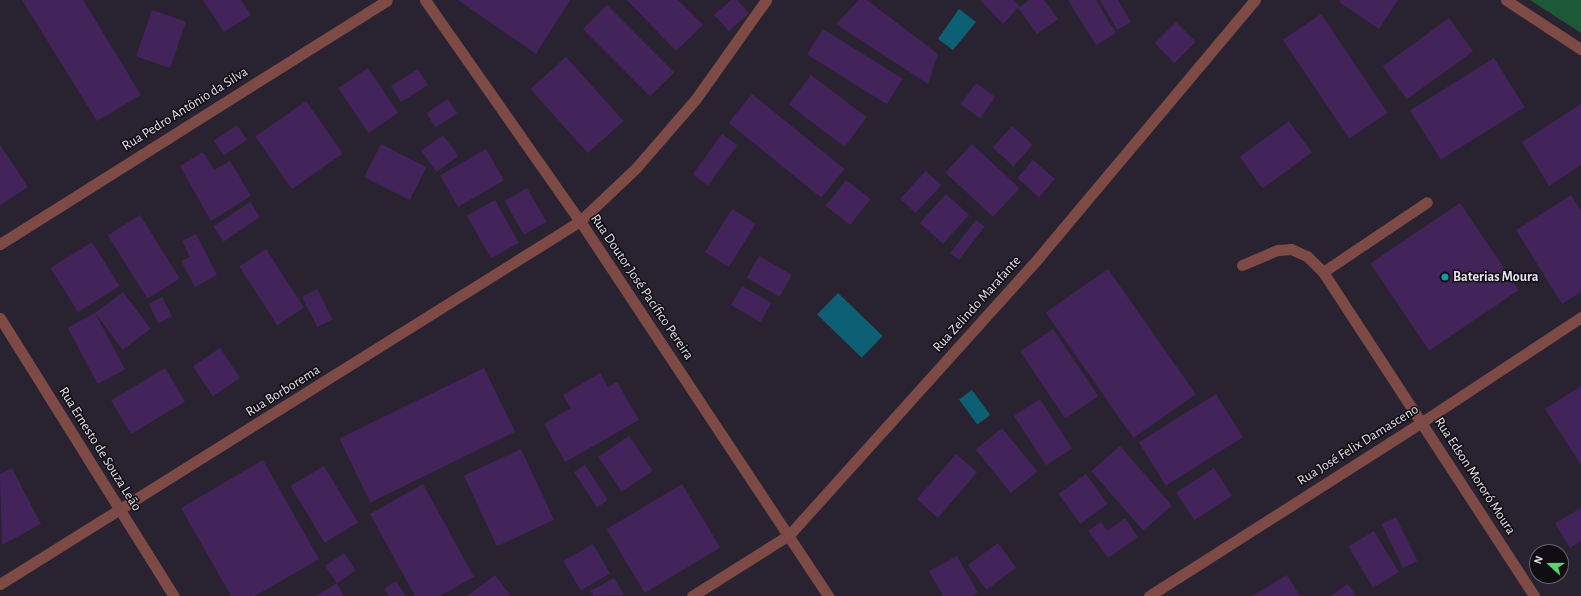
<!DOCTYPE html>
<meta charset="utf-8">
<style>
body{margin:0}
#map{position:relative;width:1581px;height:596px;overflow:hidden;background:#292230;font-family:"Alegreya Sans",sans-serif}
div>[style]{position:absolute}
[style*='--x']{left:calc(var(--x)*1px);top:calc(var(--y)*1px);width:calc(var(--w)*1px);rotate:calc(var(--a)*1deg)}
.green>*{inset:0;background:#1d5939}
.water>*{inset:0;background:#0d6073;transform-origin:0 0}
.building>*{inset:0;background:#43245a;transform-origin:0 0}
.service>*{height:11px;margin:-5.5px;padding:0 5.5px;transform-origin:5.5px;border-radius:5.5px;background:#7d4a45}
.minor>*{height:11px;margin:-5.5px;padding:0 5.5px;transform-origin:5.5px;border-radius:5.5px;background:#7d4a45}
.dots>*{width:11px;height:11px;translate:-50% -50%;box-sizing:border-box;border:2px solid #100d13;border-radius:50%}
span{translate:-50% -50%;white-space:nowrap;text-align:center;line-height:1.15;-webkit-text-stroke:3px #100d13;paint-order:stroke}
.street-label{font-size:14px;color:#e6e2eb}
.poi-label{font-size:14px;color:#e6e2eb;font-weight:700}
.left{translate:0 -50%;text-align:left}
.north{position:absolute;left:1529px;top:544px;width:40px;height:40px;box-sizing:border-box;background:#100d13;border:1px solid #666269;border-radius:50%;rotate:291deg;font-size:11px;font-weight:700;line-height:16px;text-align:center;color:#e6e2eb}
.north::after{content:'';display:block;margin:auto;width:14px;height:18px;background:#58d570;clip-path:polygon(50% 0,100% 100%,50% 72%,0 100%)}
</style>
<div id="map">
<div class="green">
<i style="clip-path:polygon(1530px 0,1581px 0,1581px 33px)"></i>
</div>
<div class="water">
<i style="clip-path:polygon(959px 9px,976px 22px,953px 50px,938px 39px)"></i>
<i style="left:838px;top:293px;width:62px;height:30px;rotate:44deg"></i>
<i style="left:972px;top:390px;width:31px;height:16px;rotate:54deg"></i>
</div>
<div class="building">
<i style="clip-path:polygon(22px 0,83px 0,141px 95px,97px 121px)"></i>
<i style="clip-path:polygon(203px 0,241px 0,251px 15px,224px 32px)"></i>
<i style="clip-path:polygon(458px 0,570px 0,536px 54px)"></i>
<i style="clip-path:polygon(627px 0,678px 0,703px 25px,676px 51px)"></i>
<i style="clip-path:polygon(731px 0,737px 0,749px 13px,729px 31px,714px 15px)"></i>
<i style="clip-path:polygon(859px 0,867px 0,938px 54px,928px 84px,836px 24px)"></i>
<i style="clip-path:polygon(980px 0,1013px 0,1020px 7px,1029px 0,1044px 0,1058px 19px,1037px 34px,1018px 8px,1003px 24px)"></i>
<i style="clip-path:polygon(1068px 0,1096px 0,1116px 33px,1096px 45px)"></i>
<i style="clip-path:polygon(1100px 0,1118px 0,1131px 22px,1117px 30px)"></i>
<i style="clip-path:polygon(1340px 0,1398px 0,1379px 29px,1339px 2px)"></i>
<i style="left:607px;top:5px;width:95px;height:34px;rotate:45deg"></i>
<i style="left:152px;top:10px;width:36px;height:49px;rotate:19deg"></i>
<i style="left:1321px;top:14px;width:119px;height:46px;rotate:56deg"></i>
<i style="left:1449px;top:18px;width:41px;height:82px;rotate:54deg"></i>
<i style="left:1176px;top:22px;width:28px;height:30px;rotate:45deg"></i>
<i style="left:823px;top:29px;width:94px;height:30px;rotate:32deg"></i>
<i style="left:566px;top:57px;width:86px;height:48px;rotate:48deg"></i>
<i style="left:1494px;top:58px;width:58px;height:99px;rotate:58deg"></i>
<i style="left:368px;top:68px;width:54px;height:36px;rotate:56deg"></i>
<i style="left:418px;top:69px;width:19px;height:32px;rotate:58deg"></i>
<i style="left:811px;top:75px;width:70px;height:37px;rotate:37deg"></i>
<i style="left:976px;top:83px;width:24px;height:26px;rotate:36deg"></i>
<i style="left:752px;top:94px;width:119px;height:37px;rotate:39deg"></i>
<i style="left:448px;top:99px;width:17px;height:26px;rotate:57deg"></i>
<i style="left:306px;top:101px;width:64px;height:62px;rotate:55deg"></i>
<i style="clip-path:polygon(1581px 104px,1581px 165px,1549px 186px,1522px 142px)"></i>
<i style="left:1289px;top:121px;width:39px;height:61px;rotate:54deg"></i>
<i style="left:237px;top:125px;width:18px;height:28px;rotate:56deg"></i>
<i style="left:1012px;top:126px;width:28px;height:29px;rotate:42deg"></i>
<i style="left:722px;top:134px;width:19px;height:50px;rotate:36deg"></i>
<i style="left:443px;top:135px;width:26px;height:27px;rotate:54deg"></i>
<i style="left:381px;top:144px;width:51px;height:37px;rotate:27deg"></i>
<i style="left:972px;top:144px;width:65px;height:39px;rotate:43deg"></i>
<i style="clip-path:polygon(0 145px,28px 187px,0 205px)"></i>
<i style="left:486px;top:149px;width:36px;height:53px;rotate:60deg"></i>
<i style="clip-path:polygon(203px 152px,214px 170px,230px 161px,251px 196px,211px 221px,180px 166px)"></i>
<i style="left:1033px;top:160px;width:29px;height:24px;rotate:41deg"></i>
<i style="left:926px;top:171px;width:21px;height:38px;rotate:43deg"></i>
<i style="left:846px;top:180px;width:31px;height:33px;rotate:38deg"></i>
<i style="left:527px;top:188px;width:39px;height:26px;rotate:60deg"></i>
<i style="left:946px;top:194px;width:31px;height:39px;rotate:42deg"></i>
<i style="clip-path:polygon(1571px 195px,1581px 211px,1581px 292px,1562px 304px,1516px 230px)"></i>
<i style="left:495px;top:200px;width:49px;height:32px;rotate:61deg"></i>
<i style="left:250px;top:202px;width:18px;height:44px;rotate:56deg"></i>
<i style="left:1460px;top:203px;width:105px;height:108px;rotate:56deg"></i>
<i style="left:732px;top:209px;width:28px;height:51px;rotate:32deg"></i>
<i style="left:140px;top:215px;width:75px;height:38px;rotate:58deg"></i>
<i style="left:976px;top:220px;width:11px;height:42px;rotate:38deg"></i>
<i style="clip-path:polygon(196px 234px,217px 275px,195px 287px,181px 261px,190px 257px,182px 241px)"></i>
<i style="left:92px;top:242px;width:52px;height:49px;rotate:58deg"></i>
<i style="left:266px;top:249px;width:70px;height:32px;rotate:57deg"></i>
<i style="left:759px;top:256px;width:38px;height:25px;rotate:30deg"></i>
<i style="left:1108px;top:269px;width:153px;height:76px;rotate:55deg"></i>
<i style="left:742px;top:286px;width:34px;height:22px;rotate:30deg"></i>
<i style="left:317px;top:289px;width:34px;height:17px;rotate:63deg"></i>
<i style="left:123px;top:292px;width:46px;height:35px;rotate:53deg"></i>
<i style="left:162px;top:297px;width:22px;height:15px;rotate:63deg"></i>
<i style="left:95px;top:313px;width:64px;height:31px;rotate:62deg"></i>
<i style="left:1053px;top:329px;width:81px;height:40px;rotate:56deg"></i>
<i style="left:220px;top:348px;width:36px;height:33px;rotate:56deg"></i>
<i style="left:165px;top:368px;width:39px;height:63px;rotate:59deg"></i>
<i style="left:484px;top:368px;width:71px;height:161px;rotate:64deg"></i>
<i style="clip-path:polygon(600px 373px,608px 387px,617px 382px,639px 420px,565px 462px,544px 424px,571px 408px,563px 395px)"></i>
<i style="clip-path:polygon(1581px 386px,1581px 465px,1545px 409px)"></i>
<i style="left:1216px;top:394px;width:51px;height:91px;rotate:58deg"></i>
<i style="left:1040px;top:399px;width:59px;height:31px;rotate:57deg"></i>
<i style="left:1002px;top:428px;width:56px;height:34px;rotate:51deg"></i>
<i style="left:629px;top:436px;width:42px;height:37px;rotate:56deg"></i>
<i style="left:1120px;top:446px;width:79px;height:38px;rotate:49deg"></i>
<i style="left:521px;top:449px;width:78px;height:63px;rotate:65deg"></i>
<i style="left:956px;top:454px;width:28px;height:60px;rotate:41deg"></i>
<i style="clip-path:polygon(263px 460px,319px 559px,255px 596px,231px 596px,181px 508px)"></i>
<i style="left:585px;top:465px;width:42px;height:13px;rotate:57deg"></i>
<i style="left:324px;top:466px;width:66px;height:39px;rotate:59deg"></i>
<i style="clip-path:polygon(12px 468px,41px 524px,2px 545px,0 474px)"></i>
<i style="left:1214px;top:468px;width:33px;height:45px;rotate:57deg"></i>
<i style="left:1086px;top:474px;width:37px;height:34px;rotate:54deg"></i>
<i style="clip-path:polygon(423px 484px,474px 577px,440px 596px,415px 596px,370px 514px)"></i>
<i style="left:682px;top:484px;width:74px;height:88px;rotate:59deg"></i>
<i style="clip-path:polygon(1581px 508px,1581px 541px,1570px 548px,1555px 523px)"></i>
<i style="left:1396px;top:517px;width:49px;height:16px;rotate:64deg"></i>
<i style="clip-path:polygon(1125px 518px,1138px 537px,1108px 558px,1088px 531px,1101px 522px,1107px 531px)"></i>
<i style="left:1374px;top:531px;width:48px;height:30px;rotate:59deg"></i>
<i style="left:998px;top:543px;width:31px;height:37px;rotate:54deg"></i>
<i style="left:593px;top:544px;width:34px;height:34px;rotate:60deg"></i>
<i style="clip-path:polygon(344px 553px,356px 570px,337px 583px,344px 596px,316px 596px,337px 583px,325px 566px)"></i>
<i style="clip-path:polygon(957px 556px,978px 593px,972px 596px,943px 596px,929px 571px)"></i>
<i style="clip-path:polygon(495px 575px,511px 596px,467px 596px)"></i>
<i style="clip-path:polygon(1287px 575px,1300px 596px,1252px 596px)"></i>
<i style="clip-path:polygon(614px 578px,624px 595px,593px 596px,590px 591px)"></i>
<i style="clip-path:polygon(396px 581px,406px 596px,389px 596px,384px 589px)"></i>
<i style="clip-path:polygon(1348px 584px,1356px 596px,1331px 596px)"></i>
</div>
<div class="service">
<i style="--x:1242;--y:265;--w:39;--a:-23"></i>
<i style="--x:1278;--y:250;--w:13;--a:-4"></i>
<i style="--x:1291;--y:249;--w:17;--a:24"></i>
<i style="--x:1307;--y:256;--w:23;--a:45"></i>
<i style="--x:1323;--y:272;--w:125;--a:-33.9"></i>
</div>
<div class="minor">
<i style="--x:425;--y:0;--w:270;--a:55"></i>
<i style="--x:580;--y:221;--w:450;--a:56.5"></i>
<i style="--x:1506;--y:0;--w:90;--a:33.2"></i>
<i style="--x:0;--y:244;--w:457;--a:-32.2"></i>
<i style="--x:1323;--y:272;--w:387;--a:56.9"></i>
<i style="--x:0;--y:318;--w:328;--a:58"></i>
<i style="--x:0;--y:584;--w:684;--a:-32.04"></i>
<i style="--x:580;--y:221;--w:77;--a:-43.4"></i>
<i style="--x:636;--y:168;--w:90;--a:-49.1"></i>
<i style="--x:695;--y:100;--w:123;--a:-54.6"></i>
<i style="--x:692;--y:596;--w:115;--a:-32.2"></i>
<i style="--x:789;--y:535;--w:374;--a:-48"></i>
<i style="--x:1039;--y:257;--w:336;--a:-50"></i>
<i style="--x:1149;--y:596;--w:324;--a:-32.5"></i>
<i style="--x:1422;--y:422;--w:191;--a:-33.4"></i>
</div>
<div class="dots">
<i style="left:1445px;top:277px;background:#0f9aa8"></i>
</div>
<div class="street-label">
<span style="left:185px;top:109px;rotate:-32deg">Rua Pedro Antônio da Silva</span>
<span style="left:642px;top:287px;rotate:56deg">Rua Doutor José Pacífico Pereira</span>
<span style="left:977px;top:304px;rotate:-48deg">Rua Zelindo Marafante</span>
<span style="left:283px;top:391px;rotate:-32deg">Rua Borborema</span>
<span style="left:1358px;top:445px;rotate:-32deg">Rua José Felix Damasceno</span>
<span style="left:100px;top:449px;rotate:58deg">Rua Ernesto de Souza Leão</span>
<span style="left:1475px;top:476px;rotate:57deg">Rua Edson Mororó Moura</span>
</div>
<div class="poi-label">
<span class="left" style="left:1453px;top:277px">Baterias Moura</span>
</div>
<div class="north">N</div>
</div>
